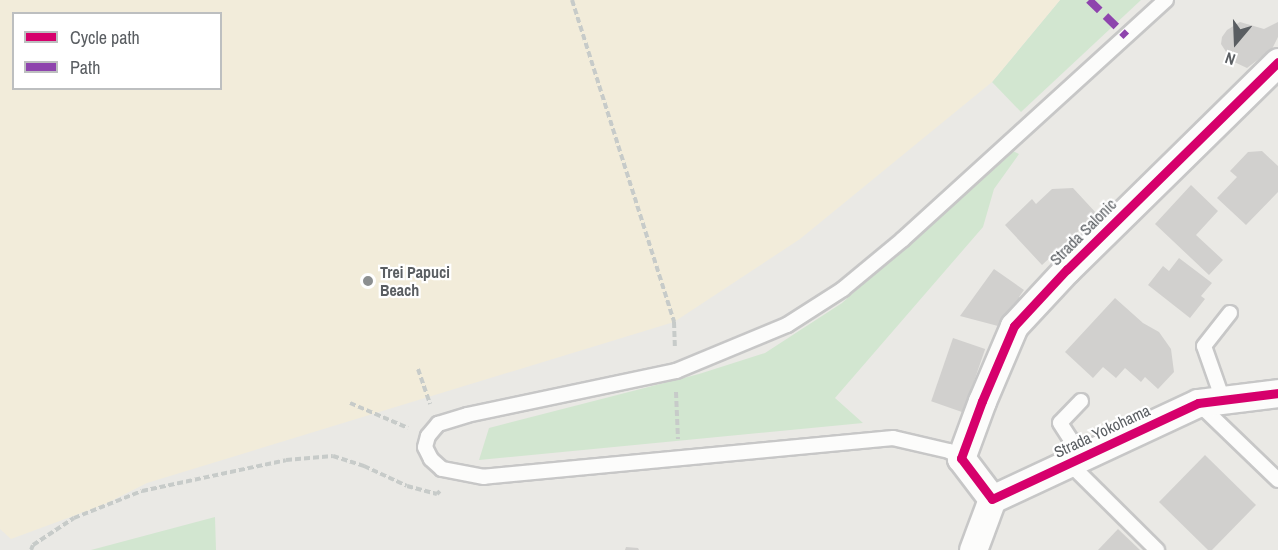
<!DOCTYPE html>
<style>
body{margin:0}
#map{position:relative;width:1278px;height:550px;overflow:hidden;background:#eae9e5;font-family:"Archivo Narrow",sans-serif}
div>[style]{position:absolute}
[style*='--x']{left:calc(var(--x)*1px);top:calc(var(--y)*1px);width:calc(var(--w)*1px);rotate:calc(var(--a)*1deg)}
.green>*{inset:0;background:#d2e6d0}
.sand>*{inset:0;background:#f2ecda}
.building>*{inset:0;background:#d1d0ce;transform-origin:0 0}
.path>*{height:4px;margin-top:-2px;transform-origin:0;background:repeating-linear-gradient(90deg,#c7cbc9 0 6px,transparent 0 9px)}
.roads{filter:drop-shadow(2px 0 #c7c7c7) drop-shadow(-2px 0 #c7c7c7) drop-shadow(0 2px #c7c7c7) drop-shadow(0 -2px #c7c7c7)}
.service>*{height:14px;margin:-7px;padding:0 7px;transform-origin:7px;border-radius:7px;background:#fcfcfb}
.minor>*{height:27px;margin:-13.5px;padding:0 13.5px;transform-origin:13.5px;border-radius:13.5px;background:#fcfcfb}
.quiet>*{height:8px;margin-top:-4px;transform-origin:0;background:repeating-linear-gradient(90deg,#8e44ad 0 15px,transparent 0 23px)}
.cycleway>*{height:9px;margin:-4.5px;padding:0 4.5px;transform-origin:4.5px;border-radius:4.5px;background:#d6006c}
.dots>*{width:16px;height:16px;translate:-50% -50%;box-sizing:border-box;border:3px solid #fff;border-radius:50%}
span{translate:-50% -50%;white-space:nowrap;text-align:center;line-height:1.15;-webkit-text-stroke:4.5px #fff;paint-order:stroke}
.street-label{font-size:16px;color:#5a5e62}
.poi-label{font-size:16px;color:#5a5e62;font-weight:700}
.left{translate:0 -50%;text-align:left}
.legend{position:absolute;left:12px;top:12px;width:210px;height:78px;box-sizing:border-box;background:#fff;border:2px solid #bdbfc0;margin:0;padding:8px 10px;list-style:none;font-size:18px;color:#5a5e62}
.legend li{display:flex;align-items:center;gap:12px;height:30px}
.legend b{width:30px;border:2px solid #bdbfc0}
.north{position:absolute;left:1206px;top:12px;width:60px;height:60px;-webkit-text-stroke:4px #fff;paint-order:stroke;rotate:199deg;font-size:16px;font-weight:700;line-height:24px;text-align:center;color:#5a5e62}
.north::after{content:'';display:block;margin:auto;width:21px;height:27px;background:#5a5e62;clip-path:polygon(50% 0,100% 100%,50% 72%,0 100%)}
</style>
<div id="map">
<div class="green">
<i style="clip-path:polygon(1060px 0,1141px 0,1021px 112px,992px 82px)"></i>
<i style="clip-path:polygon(1011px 150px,1019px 154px,994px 189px,983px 227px,835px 398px,863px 423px,479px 460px,489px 428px,699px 374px,765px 353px,842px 303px)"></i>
<i style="clip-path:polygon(215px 517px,216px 550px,91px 550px)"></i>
</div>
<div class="sand">
<i style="clip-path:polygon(evenodd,0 0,1060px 0,992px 82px,800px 239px,674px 322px,147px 483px,103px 505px,11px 539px,0 529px,0 0,14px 14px,220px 14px,220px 88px,14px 88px,14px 14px)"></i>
</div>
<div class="building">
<i style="clip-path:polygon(1240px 22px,1264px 29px,1278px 22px,1278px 37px,1272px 49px,1247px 68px,1232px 61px,1221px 44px,1222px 37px,1227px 30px)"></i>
<i style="clip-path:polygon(1262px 151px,1278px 166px,1278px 192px,1246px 225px,1217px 198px,1237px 177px,1230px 171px,1248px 152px)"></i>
<i style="clip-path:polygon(1191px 185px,1218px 211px,1196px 235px,1223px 260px,1209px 275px,1155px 224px)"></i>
<i style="clip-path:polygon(1073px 188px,1097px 214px,1042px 265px,1005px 225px,1032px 199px,1036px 204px,1052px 189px)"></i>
<i style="clip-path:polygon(1179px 258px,1212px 283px,1201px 296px,1205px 299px,1190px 318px,1148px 285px,1163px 266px,1169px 271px)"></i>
<i style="clip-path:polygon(994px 269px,1024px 290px,1019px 297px,1026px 302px,1005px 332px,998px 326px,960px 316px)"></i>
<i style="clip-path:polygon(1115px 298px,1143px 323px,1159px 332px,1171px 349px,1174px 372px,1158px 389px,1145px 377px,1141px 382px,1125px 368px,1116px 378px,1103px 367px,1093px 378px,1065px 352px)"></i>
<i style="left:953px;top:338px;width:34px;height:67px;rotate:19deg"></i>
<i style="clip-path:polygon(1205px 455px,1256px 505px,1212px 550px,1208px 550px,1159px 502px)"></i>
<i style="clip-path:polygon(1118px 529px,1140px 550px,1098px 550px)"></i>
<i style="clip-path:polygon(626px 547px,638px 548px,639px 550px,625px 550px)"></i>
</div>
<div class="path">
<i style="--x:572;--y:0;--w:338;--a:72.4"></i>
<i style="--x:674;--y:322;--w:27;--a:88"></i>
<i style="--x:418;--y:369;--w:37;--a:71"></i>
<i style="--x:676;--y:392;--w:47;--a:87.6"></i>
<i style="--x:350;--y:403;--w:63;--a:23.3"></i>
<i style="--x:31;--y:550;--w:5;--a:-68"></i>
<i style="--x:33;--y:545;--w:49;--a:-33.4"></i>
<i style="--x:74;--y:518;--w:73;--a:-21.7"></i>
<i style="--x:142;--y:491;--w:147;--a:-12.1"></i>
<i style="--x:286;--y:460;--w:47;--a:-4.9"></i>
<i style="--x:333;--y:456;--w:33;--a:18"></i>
<i style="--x:364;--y:466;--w:47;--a:24.9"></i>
<i style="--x:407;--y:486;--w:31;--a:15"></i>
<i style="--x:437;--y:494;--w:4;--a:-45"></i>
</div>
<div class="roads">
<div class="service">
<i style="--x:1223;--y:400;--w:57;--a:-109.4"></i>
<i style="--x:1204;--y:346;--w:42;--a:-51.8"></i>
<i style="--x:1081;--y:401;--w:30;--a:134"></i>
<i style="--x:1060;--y:423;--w:40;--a:57.1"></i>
<i style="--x:1198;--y:403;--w:111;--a:43.9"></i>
<i style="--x:961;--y:458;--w:14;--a:-150"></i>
<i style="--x:949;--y:451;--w:57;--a:-166.9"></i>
<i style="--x:893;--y:438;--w:411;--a:174.6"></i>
<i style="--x:484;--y:477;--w:43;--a:-169.2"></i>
<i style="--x:442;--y:469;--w:15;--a:-138"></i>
<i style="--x:431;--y:459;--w:13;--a:-117"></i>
<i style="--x:425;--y:447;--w:11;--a:-75"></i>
<i style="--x:428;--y:436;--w:16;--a:-50"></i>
<i style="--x:438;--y:424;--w:30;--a:-17"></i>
<i style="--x:467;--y:415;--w:214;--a:-11.9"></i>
<i style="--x:676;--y:371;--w:120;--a:-22.5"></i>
<i style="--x:787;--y:325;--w:67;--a:-32.7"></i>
<i style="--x:843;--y:289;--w:77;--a:-39.7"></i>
<i style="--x:902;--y:240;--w:357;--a:-42.3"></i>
<i style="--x:1069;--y:463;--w:124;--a:44.7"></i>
</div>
<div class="minor">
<i style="--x:1278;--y:62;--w:296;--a:135.5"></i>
<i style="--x:1067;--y:269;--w:78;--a:132.9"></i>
<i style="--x:1014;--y:326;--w:82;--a:113.1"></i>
<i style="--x:982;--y:401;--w:61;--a:110.2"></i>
<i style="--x:961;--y:458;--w:51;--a:52.9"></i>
<i style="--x:992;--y:499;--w:227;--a:-25"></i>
<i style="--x:1198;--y:403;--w:81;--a:-7.1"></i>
<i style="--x:973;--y:550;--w:54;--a:-69.6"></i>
</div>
</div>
<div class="quiet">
<i style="--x:1089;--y:0;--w:52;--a:44.2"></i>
</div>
<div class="cycleway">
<i style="--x:1278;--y:62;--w:296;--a:135.5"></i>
<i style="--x:1067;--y:269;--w:78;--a:132.9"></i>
<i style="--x:1014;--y:326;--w:82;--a:113.1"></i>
<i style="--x:982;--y:401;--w:61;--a:110.2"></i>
<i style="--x:961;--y:458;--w:51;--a:52.9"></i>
<i style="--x:992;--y:499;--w:227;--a:-25"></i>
<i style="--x:1198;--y:403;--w:81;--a:-7.1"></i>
</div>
<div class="dots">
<i style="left:368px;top:281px;background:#8c8f90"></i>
</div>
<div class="street-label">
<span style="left:1083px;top:232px;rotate:-45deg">Strada Salonic</span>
<span style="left:1102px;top:431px;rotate:-25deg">Strada Yokohama</span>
</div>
<div class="poi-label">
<span class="left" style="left:380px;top:281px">Trei Papuci<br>Beach</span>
</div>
<ul class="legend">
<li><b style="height:8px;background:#d6006c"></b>Cycle path</li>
<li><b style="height:8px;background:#8e44ad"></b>Path</li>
</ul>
<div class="north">N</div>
</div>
